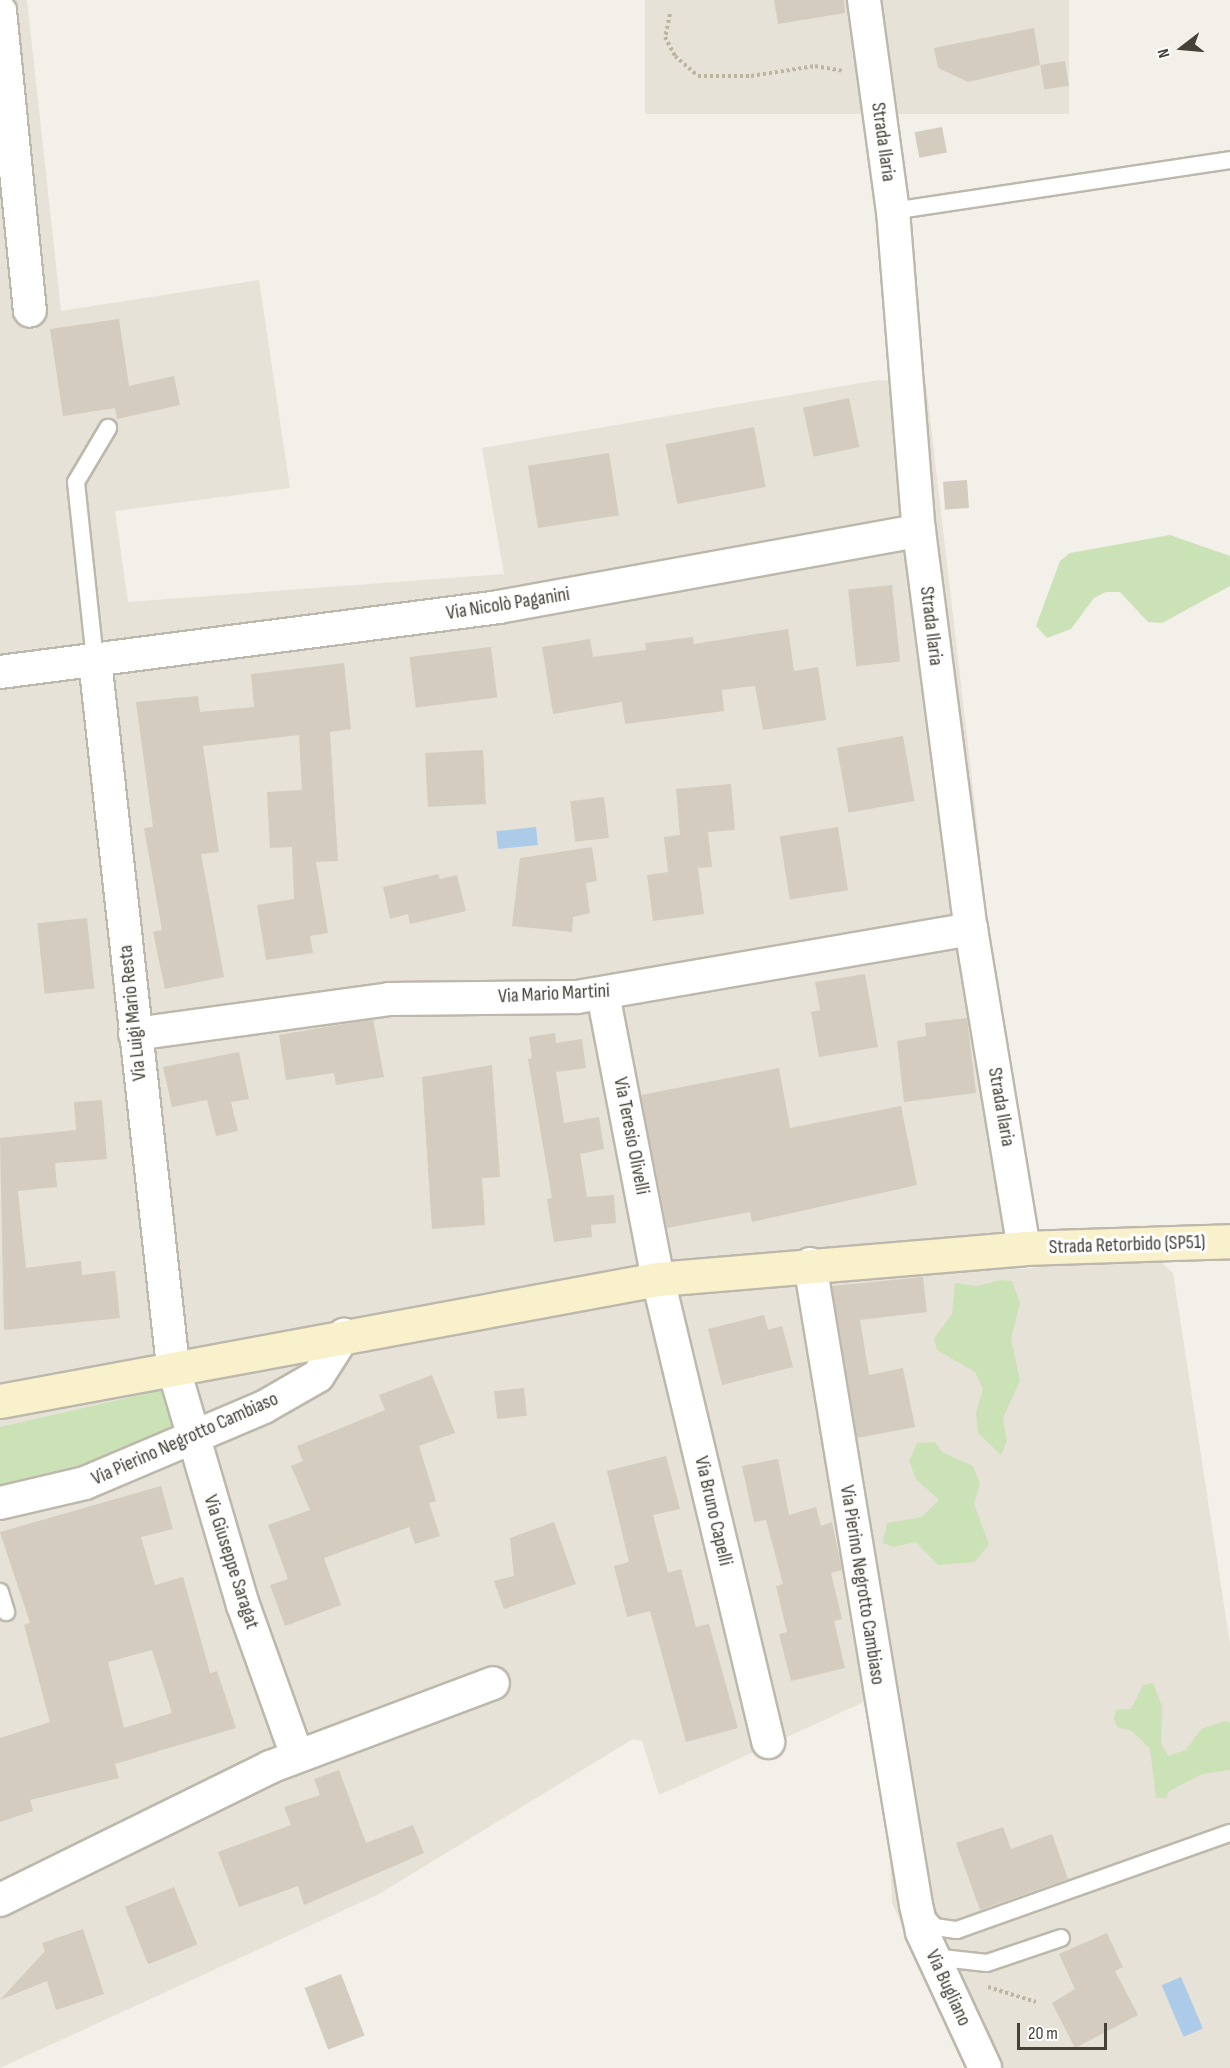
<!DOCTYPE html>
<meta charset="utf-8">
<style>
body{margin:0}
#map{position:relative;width:1230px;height:2068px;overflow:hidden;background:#f2f0e9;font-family:"Sofia Sans Condensed",sans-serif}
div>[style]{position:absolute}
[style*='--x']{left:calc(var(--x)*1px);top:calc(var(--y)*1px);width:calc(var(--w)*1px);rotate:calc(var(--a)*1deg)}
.residential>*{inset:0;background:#e6e2d7;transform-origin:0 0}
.green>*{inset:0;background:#cbe2b6}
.water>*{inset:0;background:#accbe8;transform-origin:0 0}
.building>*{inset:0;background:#d3ccbf;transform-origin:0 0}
.path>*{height:4px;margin-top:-2px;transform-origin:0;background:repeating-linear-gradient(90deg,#bdb49f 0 3px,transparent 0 6px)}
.roads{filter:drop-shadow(2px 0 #bdb8ac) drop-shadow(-2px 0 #bdb8ac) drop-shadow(0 2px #bdb8ac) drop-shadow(0 -2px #bdb8ac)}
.lane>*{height:16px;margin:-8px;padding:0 8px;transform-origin:8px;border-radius:8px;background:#fff}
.street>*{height:32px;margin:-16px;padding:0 16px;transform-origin:16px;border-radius:16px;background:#fff}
.secondary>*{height:33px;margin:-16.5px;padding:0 16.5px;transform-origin:16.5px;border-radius:16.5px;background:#f9f1cc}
span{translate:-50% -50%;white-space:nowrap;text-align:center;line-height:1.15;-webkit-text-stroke:6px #fff;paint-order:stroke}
.street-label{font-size:20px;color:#454138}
.north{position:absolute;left:1152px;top:18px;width:60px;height:60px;-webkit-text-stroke:4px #fff;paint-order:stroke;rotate:254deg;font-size:16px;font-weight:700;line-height:24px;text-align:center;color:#454138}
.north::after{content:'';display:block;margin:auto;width:21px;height:27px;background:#454138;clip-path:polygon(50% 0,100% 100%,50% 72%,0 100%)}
.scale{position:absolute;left:1017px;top:2023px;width:90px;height:27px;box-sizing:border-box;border:3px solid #454138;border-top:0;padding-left:8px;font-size:18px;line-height:21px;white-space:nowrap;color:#454138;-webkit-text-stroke:4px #fff;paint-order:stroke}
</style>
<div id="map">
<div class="residential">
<i style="clip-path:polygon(0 0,27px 0,61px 311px,259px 280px,290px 488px,115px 511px,128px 602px,504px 574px,482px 448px,878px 380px,926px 383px,976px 814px,1020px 1269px,1155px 1257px,1173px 1273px,1230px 1644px,1230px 2068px,967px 2068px,892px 1903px,890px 1854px,864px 1702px,659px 1795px,642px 1741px,633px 1739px,379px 1894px,0 2068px)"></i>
<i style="left:645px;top:0;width:424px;height:114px"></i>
</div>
<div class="green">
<i style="clip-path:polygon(1170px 535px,1230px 556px,1230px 586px,1162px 623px,1148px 622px,1120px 592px,1106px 592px,1094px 598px,1071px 629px,1047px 638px,1036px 626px,1060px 561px,1070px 553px)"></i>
<i style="clip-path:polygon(1001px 1280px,1012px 1281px,1020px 1303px,1011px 1339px,1020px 1381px,1003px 1418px,1007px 1441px,1001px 1455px,978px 1433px,976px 1413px,983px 1389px,975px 1372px,937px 1350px,934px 1339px,952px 1314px,955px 1283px,977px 1286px)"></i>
<i style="clip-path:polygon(162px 1390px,170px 1396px,175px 1423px,165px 1432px,42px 1481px,0 1486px,0 1427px)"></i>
<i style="clip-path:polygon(935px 1442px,942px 1452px,973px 1466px,980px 1483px,974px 1504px,989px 1544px,975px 1562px,938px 1565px,916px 1542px,893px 1547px,883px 1543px,887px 1523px,922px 1517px,939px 1500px,916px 1479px,909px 1461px,917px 1443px)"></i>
<i style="clip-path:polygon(1153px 1683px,1162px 1706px,1161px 1743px,1168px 1756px,1186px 1750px,1201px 1729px,1225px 1721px,1230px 1723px,1230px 1770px,1202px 1774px,1168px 1792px,1167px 1798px,1156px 1798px,1150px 1749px,1132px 1731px,1117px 1727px,1114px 1719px,1116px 1710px,1131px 1709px,1143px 1685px)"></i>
</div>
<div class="water">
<i style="left:536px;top:827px;width:18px;height:40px;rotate:84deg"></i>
<i style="left:1181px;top:1977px;width:56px;height:21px;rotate:67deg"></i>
</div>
<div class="building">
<i style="clip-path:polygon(774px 0,844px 0,845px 13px,778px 24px)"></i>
<i style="clip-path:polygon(1034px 28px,1040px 65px,968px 82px,938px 68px,934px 48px)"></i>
<i style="left:1065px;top:61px;width:25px;height:25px;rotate:81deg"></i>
<i style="left:942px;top:127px;width:26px;height:28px;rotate:79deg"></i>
<i style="clip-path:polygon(119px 319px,129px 386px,174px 376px,180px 405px,117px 419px,115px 408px,63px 416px,50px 329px)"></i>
<i style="left:849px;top:398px;width:50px;height:47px;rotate:78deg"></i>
<i style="left:754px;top:427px;width:61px;height:90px;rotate:79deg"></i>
<i style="left:609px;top:453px;width:63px;height:82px;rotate:81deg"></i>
<i style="left:967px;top:480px;width:28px;height:24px;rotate:86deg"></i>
<i style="left:892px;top:585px;width:77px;height:44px;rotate:84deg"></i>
<i style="clip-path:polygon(788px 629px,794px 671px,818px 667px,826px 720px,763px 730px,755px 686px,722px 690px,724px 711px,625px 724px,622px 702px,553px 714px,542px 647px,590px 639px,593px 657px,646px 650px,645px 643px,693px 637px,694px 644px)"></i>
<i style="left:491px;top:647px;width:51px;height:82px;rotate:83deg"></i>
<i style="clip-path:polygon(344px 663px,351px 729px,330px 732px,338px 861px,316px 862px,328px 933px,310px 936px,313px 953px,266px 960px,257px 905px,294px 899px,292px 847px,270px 848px,267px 792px,302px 790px,299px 735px,203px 746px,219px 852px,201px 854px,224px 977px,165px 989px,153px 932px,162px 930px,144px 828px,153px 827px,136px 702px,198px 696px,200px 712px,254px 707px,251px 674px)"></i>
<i style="left:903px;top:736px;width:66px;height:67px;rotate:80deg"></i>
<i style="left:483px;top:750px;width:54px;height:58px;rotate:87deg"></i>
<i style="clip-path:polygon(731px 784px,735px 830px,708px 832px,712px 867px,698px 868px,704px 914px,653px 921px,647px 875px,668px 872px,664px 837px,680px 835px,676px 789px)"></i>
<i style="left:604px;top:797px;width:41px;height:34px;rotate:83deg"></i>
<i style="left:838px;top:827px;width:64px;height:59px;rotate:81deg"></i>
<i style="clip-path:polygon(592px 847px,597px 881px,586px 883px,590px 913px,573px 917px,572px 932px,512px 926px,520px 858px)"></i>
<i style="clip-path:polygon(438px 874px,440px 879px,457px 875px,466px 911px,410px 924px,408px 914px,390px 919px,383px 887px)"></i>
<i style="left:87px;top:918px;width:71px;height:50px;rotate:84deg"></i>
<i style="clip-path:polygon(865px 974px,878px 1047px,819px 1057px,811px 1012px,820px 1010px,815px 982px)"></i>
<i style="clip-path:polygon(967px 1018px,976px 1093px,904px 1102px,897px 1041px,926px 1036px,925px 1023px)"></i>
<i style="clip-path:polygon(373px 1019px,384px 1077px,336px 1085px,334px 1073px,286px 1080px,279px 1035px)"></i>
<i style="clip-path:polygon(555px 1033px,556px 1043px,582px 1039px,586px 1068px,556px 1072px,564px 1123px,599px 1117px,604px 1149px,580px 1154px,587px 1197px,614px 1195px,616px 1223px,591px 1225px,592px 1237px,554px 1242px,547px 1199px,552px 1198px,528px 1059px,532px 1058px,529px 1037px)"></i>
<i style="clip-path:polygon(239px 1052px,249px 1099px,231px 1102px,238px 1131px,216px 1136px,207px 1100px,172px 1107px,163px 1067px)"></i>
<i style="clip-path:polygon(492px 1065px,500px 1177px,482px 1178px,485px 1225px,432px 1229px,422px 1077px)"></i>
<i style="clip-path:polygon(779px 1068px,790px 1128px,901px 1106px,917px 1185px,752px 1222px,750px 1212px,667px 1228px,641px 1095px)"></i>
<i style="clip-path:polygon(102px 1100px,107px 1159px,55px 1163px,57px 1187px,18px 1191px,26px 1268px,81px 1261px,82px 1275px,115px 1271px,120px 1318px,4px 1330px,0 1138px,76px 1130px,74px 1102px)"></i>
<i style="clip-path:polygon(923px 1277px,927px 1312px,860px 1320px,869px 1375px,903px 1368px,915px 1427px,857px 1438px,832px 1286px)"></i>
<i style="clip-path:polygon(764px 1315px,768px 1330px,782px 1326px,793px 1367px,722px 1385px,708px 1329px)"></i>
<i style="clip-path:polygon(432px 1375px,455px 1433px,419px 1446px,436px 1501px,429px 1503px,440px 1536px,415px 1544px,409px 1527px,324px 1558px,341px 1605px,285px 1626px,270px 1585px,288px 1579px,268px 1525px,310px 1510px,291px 1466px,303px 1461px,297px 1446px,385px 1410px,379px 1395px)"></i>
<i style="left:524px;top:1388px;width:28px;height:30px;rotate:84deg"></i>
<i style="clip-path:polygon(666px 1456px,680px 1509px,653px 1515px,668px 1573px,681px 1569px,696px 1627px,709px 1624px,738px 1728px,686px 1742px,650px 1611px,627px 1617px,614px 1566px,629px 1562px,607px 1471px)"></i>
<i style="clip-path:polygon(778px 1459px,789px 1515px,816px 1507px,821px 1526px,832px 1522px,842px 1570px,831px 1573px,842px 1619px,834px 1621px,845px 1668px,791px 1681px,779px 1634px,787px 1632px,776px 1586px,783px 1584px,766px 1520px,754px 1522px,742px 1466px)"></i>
<i style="clip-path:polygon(evenodd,161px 1486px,173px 1529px,141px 1537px,155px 1585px,183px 1577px,210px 1673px,217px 1671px,236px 1728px,115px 1764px,119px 1778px,30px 1800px,33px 1811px,0 1822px,0 1738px,50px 1722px,24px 1625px,30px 1623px,0 1532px,161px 1486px,152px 1650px,172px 1713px,124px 1728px,108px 1662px,152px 1650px)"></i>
<i style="clip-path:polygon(554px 1522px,576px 1584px,504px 1609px,494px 1581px,514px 1576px,510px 1538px)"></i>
<i style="clip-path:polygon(339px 1770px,366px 1843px,413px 1825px,424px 1853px,304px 1905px,298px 1886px,239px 1907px,218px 1852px,291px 1825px,284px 1807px,320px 1795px,314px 1779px)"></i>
<i style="clip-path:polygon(1003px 1827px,1011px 1849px,1052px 1834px,1068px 1879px,980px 1910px,956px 1843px)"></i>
<i style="left:174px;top:1887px;width:62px;height:53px;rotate:68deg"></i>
<i style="clip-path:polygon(83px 1929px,104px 1994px,56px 2010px,47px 1981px,0 2000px,45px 1951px,42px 1943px)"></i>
<i style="clip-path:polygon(1107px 1933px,1123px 1967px,1115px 1971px,1138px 2015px,1075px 2048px,1052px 2003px,1075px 1989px,1059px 1954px)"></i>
<i style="left:341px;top:1974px;width:66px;height:39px;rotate:69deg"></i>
</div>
<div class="path">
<i style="--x:670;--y:14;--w:24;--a:102"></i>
<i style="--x:665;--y:37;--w:21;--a:62"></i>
<i style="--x:675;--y:56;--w:30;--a:41"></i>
<i style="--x:698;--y:76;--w:53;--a:0"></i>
<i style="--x:751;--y:76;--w:65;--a:-8.9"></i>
<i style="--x:815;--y:66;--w:28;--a:10"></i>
<i style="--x:988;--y:1987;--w:50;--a:17.4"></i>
</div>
<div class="roads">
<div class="lane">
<i style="--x:893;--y:211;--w:341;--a:-8.6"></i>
<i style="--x:95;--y:660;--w:179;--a:-96.1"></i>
<i style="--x:76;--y:482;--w:63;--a:-59.3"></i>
<i style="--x:0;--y:1592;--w:21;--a:73"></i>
<i style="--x:922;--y:1912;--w:20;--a:49"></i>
<i style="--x:935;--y:1927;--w:22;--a:8"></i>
<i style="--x:957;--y:1930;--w:290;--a:-19.6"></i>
<i style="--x:933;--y:1957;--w:54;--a:6.3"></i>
<i style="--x:987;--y:1963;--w:78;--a:-18.7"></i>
</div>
<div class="street">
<i style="--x:864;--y:0;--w:213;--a:82.2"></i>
<i style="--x:893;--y:211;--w:321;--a:85.4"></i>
<i style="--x:919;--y:531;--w:401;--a:82.6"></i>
<i style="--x:971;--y:929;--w:323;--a:80.6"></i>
<i style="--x:0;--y:11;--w:301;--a:84.3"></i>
<i style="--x:95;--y:660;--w:710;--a:83.7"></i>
<i style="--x:173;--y:1366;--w:249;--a:73.7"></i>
<i style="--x:243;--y:1605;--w:160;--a:70.3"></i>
<i style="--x:0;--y:672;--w:503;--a:-7.42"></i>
<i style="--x:499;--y:607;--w:427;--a:-10.3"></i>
<i style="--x:603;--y:994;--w:290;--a:79.1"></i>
<i style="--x:658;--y:1279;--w:476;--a:76.6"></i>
<i style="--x:135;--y:1034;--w:256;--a:-7.8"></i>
<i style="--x:389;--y:999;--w:188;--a:-0.6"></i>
<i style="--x:577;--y:997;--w:400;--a:-9.8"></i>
<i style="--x:810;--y:1264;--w:650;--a:80.61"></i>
<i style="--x:916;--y:1905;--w:28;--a:77"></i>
<i style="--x:922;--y:1932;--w:150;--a:65.1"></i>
<i style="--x:0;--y:1503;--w:87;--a:-13.2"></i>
<i style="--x:85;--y:1483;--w:194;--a:-23"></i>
<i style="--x:264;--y:1407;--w:62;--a:-29.9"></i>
<i style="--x:318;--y:1376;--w:49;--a:-57.6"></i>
<i style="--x:0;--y:1900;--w:301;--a:-26.2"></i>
<i style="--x:270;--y:1767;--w:238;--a:-20.6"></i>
</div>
<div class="secondary">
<i style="--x:0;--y:1401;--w:669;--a:-10.5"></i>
<i style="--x:658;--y:1279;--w:367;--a:-4.8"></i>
<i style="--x:1024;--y:1248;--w:206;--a:-1.9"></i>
</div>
</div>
<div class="street-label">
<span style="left:883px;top:142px;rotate:82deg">Strada Ilaria</span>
<span style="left:508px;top:604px;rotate:-9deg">Via Nicolò Paganini</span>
<span style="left:931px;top:626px;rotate:83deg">Strada Ilaria</span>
<span style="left:554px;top:994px;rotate:-3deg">Via Mario Martini</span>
<span style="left:133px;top:1013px;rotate:-96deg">Via Luigi Mario Resta</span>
<span style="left:1001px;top:1107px;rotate:80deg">Strada Ilaria</span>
<span style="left:631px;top:1136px;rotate:79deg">Via Teresio Olivelli</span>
<span style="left:1127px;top:1245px;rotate:-2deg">Strada Retorbido (SP51)</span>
<span style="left:185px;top:1439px;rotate:-24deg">Via Pierino Negrotto Cambiaso</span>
<span style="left:713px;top:1511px;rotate:77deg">Via Bruno Capelli</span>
<span style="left:231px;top:1562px;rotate:72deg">Via Giuseppe Saragat</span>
<span style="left:862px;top:1585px;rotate:81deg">Via Pierino Negrotto Cambiaso</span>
<span style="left:948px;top:1988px;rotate:65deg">Via Bugliano</span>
</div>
<div class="north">N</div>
<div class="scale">20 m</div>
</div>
